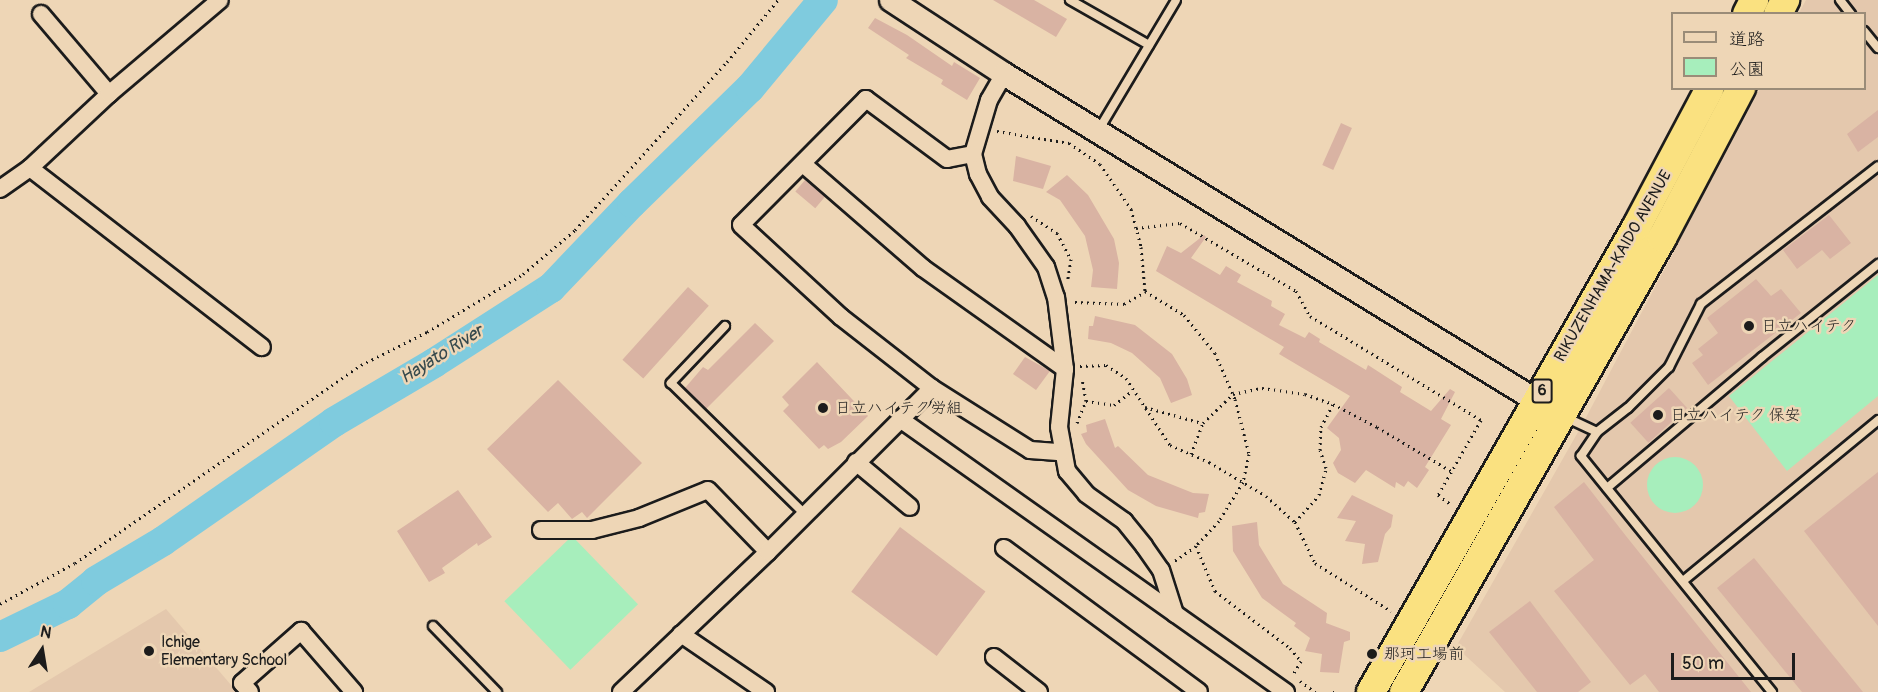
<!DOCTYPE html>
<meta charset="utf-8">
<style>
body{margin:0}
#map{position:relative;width:1878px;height:692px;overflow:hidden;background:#eed6b6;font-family:Pangolin,"Klee One",sans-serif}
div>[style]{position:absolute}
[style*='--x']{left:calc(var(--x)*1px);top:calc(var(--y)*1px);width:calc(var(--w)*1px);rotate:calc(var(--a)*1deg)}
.built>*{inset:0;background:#e4c8ad}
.green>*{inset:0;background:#a7eebc;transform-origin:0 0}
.round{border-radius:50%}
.river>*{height:30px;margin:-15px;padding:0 15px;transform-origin:15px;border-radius:15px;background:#7fcbde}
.building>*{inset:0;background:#d9b3a3;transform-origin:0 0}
.path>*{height:3px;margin-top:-1.5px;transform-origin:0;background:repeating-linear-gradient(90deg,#1c1c1c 0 1.5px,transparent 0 6px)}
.roads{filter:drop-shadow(2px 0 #1c1c1c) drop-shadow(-2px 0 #1c1c1c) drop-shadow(0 2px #1c1c1c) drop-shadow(0 -2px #1c1c1c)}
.lane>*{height:8px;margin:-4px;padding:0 4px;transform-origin:4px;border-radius:4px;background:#eed6b6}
.street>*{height:16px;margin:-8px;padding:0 8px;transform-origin:8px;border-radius:8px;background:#eed6b6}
.secondary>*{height:22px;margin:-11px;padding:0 11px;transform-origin:11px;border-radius:11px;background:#eed6b6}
.highway>*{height:28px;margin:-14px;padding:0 14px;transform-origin:14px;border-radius:14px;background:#fae180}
.dots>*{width:16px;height:16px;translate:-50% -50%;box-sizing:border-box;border:3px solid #eed6b6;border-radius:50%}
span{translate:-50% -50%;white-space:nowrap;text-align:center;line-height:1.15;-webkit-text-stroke:5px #eed6b6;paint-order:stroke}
.shield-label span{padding:2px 4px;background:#eed6b6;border:2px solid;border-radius:4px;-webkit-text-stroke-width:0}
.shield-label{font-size:15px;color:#1c1c1c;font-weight:700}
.street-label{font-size:16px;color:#1c1c1c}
.poi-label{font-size:16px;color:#1c1c1c}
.left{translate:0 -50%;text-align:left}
.water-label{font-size:18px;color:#35484c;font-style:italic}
.legend{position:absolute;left:1671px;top:12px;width:195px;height:78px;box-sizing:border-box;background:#eed6b6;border:2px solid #9a8c78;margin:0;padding:8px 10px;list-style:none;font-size:18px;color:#1c1c1c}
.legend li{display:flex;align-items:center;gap:12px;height:30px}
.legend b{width:30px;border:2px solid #9a8c78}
.north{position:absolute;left:12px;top:620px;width:60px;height:60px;-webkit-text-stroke:4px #eed6b6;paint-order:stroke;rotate:12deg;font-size:16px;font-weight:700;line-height:24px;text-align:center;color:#1c1c1c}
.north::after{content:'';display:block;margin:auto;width:21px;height:27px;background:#1c1c1c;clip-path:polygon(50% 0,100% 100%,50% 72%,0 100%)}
.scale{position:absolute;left:1671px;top:653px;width:124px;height:27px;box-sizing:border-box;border:3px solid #1c1c1c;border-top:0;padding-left:8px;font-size:18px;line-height:21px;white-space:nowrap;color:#1c1c1c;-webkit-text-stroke:4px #eed6b6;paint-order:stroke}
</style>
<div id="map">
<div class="built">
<i style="clip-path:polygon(1806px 0,1878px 0,1878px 692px,1505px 692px,1456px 647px,1582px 425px,1760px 89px,1864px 88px,1864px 14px,1799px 13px)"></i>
<i style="clip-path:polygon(166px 609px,237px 692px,29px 692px)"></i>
</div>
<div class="green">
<i style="clip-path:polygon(1878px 275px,1878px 396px,1787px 471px,1729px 396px)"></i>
<i class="round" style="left:1647px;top:457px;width:56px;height:56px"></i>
<i style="left:572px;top:536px;width:95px;height:94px;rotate:46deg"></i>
</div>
<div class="river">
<i style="--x:0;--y:637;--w:76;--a:-25.9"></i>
<i style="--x:68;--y:604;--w:36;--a:-39"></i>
<i style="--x:96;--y:581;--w:78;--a:-30.8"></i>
<i style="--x:163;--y:541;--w:208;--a:-34.8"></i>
<i style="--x:334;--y:422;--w:116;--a:-30.5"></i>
<i style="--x:434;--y:363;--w:139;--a:-32.7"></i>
<i style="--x:551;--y:288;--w:117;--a:-46.4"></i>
<i style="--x:632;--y:203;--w:165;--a:-44.3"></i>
<i style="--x:750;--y:88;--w:114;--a:-50.3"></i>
</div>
<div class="building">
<i style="clip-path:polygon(993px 0,1034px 0,1067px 19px,1056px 37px)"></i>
<i style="clip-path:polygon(875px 18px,907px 35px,952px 66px,954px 62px,980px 78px,967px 100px,941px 84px,943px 80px,906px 58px,909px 55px,868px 28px)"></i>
<i style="clip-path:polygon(1878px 110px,1878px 137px,1858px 152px,1847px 134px)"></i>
<i style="left:1341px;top:123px;width:12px;height:46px;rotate:24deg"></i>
<i style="clip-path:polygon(1016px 156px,1051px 166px,1043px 189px,1013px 181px)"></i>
<i style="clip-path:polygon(1067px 175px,1088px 195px,1114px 239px,1119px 263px,1117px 289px,1091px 287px,1093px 270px,1085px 236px,1060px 200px,1046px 192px)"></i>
<i style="left:805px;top:180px;width:26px;height:15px;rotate:40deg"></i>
<i style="clip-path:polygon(1829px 215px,1851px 243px,1830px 259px,1822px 250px,1797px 269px,1783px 250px)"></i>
<i style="clip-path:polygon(1204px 235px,1206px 237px,1191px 258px,1220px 275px,1226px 266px,1241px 275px,1237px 282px,1272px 301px,1271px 306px,1285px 314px,1279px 325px,1305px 338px,1309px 332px,1320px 339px,1319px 342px,1366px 370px,1368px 365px,1402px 387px,1400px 392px,1431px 411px,1450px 389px,1455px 392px,1441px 419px,1451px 425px,1425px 467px,1429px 470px,1417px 488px,1408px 481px,1404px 487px,1396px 482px,1395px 488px,1366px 470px,1355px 483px,1338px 473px,1333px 463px,1341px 450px,1339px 438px,1327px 428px,1350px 396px,1279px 354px,1284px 347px,1156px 271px,1167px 246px,1181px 253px)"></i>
<i style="clip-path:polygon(1756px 279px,1771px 296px,1781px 289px,1801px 313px,1708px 385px,1692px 363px,1703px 355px,1698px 349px,1718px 333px,1707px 318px)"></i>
<i style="left:688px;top:287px;width:28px;height:98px;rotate:42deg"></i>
<i style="clip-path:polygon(1095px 316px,1135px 325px,1172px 354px,1187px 379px,1192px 395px,1171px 403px,1160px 378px,1132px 353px,1111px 343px,1088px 339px,1089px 326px,1093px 326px)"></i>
<i style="clip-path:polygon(755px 323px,774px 341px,706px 409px,685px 388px,703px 367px,708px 370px)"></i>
<i style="clip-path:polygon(1025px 357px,1050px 371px,1036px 390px,1013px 374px)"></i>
<i style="clip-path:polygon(817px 362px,868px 416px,841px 442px,828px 449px,824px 445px,819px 449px,783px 411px,789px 405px,782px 397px)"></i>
<i style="clip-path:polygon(558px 380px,642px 463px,587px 518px,582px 512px,572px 519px,558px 503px,548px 512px,487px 449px)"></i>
<i style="left:1669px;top:388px;width:27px;height:52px;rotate:48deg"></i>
<i style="clip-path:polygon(1105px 419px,1115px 448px,1118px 446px,1148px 475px,1193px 493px,1209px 494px,1205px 512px,1199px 513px,1198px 518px,1156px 506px,1128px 490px,1086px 444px,1081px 434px,1087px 432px,1086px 425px)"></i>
<i style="clip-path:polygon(1878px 472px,1878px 626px,1804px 531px)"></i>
<i style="clip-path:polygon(1584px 482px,1626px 536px,1751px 692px,1659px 692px,1645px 674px,1630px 685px,1554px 591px,1594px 560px,1554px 507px)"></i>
<i style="clip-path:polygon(458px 490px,492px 537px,478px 546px,477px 543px,442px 568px,445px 573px,429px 582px,397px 531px)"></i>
<i style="clip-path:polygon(1352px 495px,1393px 515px,1391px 527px,1385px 534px,1378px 562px,1362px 564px,1365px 544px,1345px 541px,1356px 521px,1337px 518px)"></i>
<i style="clip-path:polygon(1257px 522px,1259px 545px,1283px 584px,1327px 613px,1326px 623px,1350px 632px,1350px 640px,1344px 642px,1339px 673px,1320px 672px,1322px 654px,1305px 651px,1310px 638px,1294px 626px,1296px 623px,1262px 598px,1233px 551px,1232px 526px)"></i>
<i style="left:900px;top:527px;width:107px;height:81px;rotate:37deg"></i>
<i style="clip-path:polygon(1754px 558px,1863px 692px,1802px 692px,1717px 588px)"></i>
<i style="clip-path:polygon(1530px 601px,1591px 682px,1578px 692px,1537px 692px,1489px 632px)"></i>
</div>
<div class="path">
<i style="--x:997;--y:131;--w:73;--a:9.5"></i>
<i style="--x:1069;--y:143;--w:37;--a:34"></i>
<i style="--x:1100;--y:164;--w:55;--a:55.4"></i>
<i style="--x:1131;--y:209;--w:39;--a:75"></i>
<i style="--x:1141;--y:247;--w:44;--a:84.8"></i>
<i style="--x:1145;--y:291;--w:46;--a:31.6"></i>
<i style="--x:1184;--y:315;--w:49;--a:50.8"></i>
<i style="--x:1215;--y:353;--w:50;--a:66.5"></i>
<i style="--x:1235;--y:399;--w:57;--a:75.7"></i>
<i style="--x:1249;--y:454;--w:29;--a:102"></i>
<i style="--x:1243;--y:482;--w:46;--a:121.6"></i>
<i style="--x:1219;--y:521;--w:34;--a:133"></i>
<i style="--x:1196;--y:546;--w:28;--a:145"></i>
<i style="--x:1031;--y:216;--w:31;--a:33"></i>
<i style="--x:1057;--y:233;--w:30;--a:62"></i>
<i style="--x:1071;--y:259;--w:20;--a:99"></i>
<i style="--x:1136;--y:228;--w:44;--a:-6.5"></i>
<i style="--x:1180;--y:223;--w:134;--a:30.4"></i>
<i style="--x:1296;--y:291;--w:29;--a:61"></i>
<i style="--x:1310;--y:316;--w:200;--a:31.3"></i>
<i style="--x:1481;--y:420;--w:86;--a:119.8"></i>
<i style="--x:1438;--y:495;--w:17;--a:36"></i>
<i style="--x:1075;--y:302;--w:49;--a:2.3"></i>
<i style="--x:1124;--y:304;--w:24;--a:-30"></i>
<i style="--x:1080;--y:366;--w:26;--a:-2"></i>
<i style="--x:1106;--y:365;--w:24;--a:33"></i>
<i style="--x:1126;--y:378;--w:80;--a:56.7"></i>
<i style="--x:1170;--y:445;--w:43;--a:23.6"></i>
<i style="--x:1209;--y:462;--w:66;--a:30.8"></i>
<i style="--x:1266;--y:496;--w:39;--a:42"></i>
<i style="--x:1295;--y:522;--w:46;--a:64"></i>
<i style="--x:1315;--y:563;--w:90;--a:32.3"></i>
<i style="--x:1086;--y:401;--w:28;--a:8"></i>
<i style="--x:1114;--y:405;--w:24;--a:-38"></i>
<i style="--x:1145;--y:407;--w:59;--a:15.7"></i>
<i style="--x:1077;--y:423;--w:24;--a:-68"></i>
<i style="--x:1086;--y:401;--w:23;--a:-100"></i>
<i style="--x:1191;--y:454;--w:33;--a:-69"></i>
<i style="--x:1203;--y:423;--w:42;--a:-44"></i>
<i style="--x:1233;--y:394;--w:30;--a:-12"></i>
<i style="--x:1262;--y:388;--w:43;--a:7.9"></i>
<i style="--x:1305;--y:394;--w:30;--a:20"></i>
<i style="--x:1333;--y:404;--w:50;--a:27.6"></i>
<i style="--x:1377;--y:427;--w:86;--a:30.7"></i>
<i style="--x:1295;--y:522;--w:36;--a:-48"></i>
<i style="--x:1319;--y:495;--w:28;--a:-75"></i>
<i style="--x:1326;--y:468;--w:19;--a:-108"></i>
<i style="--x:1320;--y:450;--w:23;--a:-88"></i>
<i style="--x:1321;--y:427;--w:26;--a:-62"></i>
<i style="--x:1196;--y:546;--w:49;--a:67.1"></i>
<i style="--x:1215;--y:591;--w:94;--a:37.2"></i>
<i style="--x:1290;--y:648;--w:17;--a:50"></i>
<i style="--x:1301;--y:661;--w:17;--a:121"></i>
<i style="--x:0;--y:604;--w:85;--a:-28.7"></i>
<i style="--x:75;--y:563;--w:348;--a:-34.7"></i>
<i style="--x:361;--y:365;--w:74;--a:-26.6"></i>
<i style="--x:427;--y:332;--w:112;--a:-31.1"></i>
<i style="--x:523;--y:274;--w:68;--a:-40.2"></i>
<i style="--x:575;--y:230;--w:227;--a:-47.9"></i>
<i style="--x:727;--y:62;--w:80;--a:-50.6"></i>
<i style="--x:1300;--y:681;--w:19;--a:36"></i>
<i style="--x:1333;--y:692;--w:1;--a:0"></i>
</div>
<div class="roads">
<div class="lane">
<i style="--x:1070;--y:0;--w:91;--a:29.7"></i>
<i style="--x:1840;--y:0;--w:18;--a:52"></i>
<i style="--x:1864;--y:31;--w:22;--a:51"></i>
<i style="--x:1098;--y:131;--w:152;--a:-59.2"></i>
<i style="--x:725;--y:326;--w:79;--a:133.5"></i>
<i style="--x:671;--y:383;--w:187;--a:44.4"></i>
<i style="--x:1565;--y:417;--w:35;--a:25"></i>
<i style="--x:1607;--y:488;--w:203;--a:-40.2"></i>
<i style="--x:1762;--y:357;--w:149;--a:-38.7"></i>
<i style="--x:1683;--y:581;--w:253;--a:-39.5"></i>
<i style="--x:433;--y:626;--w:92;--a:45.9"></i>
<i style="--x:1772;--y:692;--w:304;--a:-129"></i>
<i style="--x:1581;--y:456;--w:29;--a:-56"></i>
<i style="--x:1597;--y:432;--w:39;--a:-38"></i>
<i style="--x:1628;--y:408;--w:58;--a:-45"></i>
<i style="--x:1669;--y:367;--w:71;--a:-63.1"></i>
<i style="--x:1701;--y:304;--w:224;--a:-37.9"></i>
</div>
<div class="street">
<i style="--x:41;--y:14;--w:105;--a:49.6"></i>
<i style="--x:1004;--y:74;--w:30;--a:120"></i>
<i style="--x:989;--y:100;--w:56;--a:106.5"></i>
<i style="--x:973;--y:154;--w:21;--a:76"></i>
<i style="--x:978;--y:174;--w:26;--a:62"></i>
<i style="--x:990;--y:197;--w:40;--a:47"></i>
<i style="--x:1017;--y:226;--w:50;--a:54.7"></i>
<i style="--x:1046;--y:267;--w:32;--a:72"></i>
<i style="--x:1056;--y:297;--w:73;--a:82.9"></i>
<i style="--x:1065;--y:369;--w:58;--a:95.9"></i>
<i style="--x:1059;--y:427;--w:45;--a:79.7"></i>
<i style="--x:1067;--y:471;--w:30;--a:50"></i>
<i style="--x:1086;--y:494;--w:47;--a:35.4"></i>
<i style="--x:1124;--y:521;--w:32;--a:51"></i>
<i style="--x:1144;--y:546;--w:29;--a:55"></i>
<i style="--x:1161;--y:570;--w:46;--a:72.3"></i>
<i style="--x:973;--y:154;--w:26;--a:169"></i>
<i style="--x:947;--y:159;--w:101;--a:-143.5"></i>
<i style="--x:866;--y:99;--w:177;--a:134.8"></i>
<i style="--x:741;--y:225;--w:136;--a:42.6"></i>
<i style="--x:841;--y:317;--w:115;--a:38"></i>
<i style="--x:932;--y:388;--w:116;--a:32.3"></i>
<i style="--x:1030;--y:450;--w:31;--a:4"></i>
<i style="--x:803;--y:164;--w:159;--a:40.9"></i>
<i style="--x:923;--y:268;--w:174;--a:35.4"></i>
<i style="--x:30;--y:168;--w:293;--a:37.7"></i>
<i style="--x:0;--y:189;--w:37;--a:-35"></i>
<i style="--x:30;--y:168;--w:108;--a:-43.1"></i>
<i style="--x:109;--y:94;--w:145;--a:-40.3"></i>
<i style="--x:900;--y:419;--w:473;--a:35.3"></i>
<i style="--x:856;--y:462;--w:70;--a:39.8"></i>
<i style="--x:541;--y:530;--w:51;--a:0"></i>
<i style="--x:592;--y:530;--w:49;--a:-14.3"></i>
<i style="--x:639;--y:518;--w:74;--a:-22.1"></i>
<i style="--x:708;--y:490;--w:86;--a:45.9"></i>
<i style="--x:1004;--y:548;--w:242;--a:36.4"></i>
<i style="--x:681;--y:634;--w:103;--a:34.3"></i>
<i style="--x:994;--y:657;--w:57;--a:37.9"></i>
<i style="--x:250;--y:692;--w:12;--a:-132"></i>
<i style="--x:242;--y:683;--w:79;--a:-41.4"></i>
<i style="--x:301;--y:631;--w:81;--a:49"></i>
<i style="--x:621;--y:692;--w:203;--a:-43.6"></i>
<i style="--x:768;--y:552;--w:232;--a:-45"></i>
</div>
<div class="secondary">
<i style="--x:891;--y:0;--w:135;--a:33.2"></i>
<i style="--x:1004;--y:74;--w:641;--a:31.53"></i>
</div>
<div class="highway">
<i style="--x:1747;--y:14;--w:16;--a:-63"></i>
<i style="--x:1778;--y:14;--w:16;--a:-63"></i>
<i style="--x:1371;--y:692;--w:537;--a:-60.28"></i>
<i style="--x:1637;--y:226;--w:156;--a:-62.1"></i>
<i style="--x:1404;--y:692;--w:522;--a:-60.39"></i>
<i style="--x:1662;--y:238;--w:170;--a:-62.2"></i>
</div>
</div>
<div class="dots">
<i style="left:1749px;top:326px;background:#1c1c1c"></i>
<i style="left:823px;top:408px;background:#1c1c1c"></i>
<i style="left:1658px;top:415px;background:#1c1c1c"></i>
<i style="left:149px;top:651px;background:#1c1c1c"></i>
<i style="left:1372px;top:654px;background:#1c1c1c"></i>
</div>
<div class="shield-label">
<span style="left:1542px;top:391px">6</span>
</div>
<div class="street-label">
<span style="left:1613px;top:266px;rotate:-60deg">RIKUZENHAMA-KAIDO AVENUE</span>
</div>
<div class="poi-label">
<span class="left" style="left:1761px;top:326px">日立ハイテク</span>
<span class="left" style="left:835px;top:408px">日立ハイテク労組</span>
<span class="left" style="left:1670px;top:415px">日立ハイテク 保安</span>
<span class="left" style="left:161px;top:651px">Ichige<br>Elementary School</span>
<span class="left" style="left:1384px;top:654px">那珂工場前</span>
</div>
<div class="water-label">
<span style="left:442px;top:355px;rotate:-32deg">Hayato River</span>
</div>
<ul class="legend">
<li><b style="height:8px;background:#eed6b6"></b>道路</li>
<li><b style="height:16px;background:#a7eebc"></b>公園</li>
</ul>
<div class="north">N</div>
<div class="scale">50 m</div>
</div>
